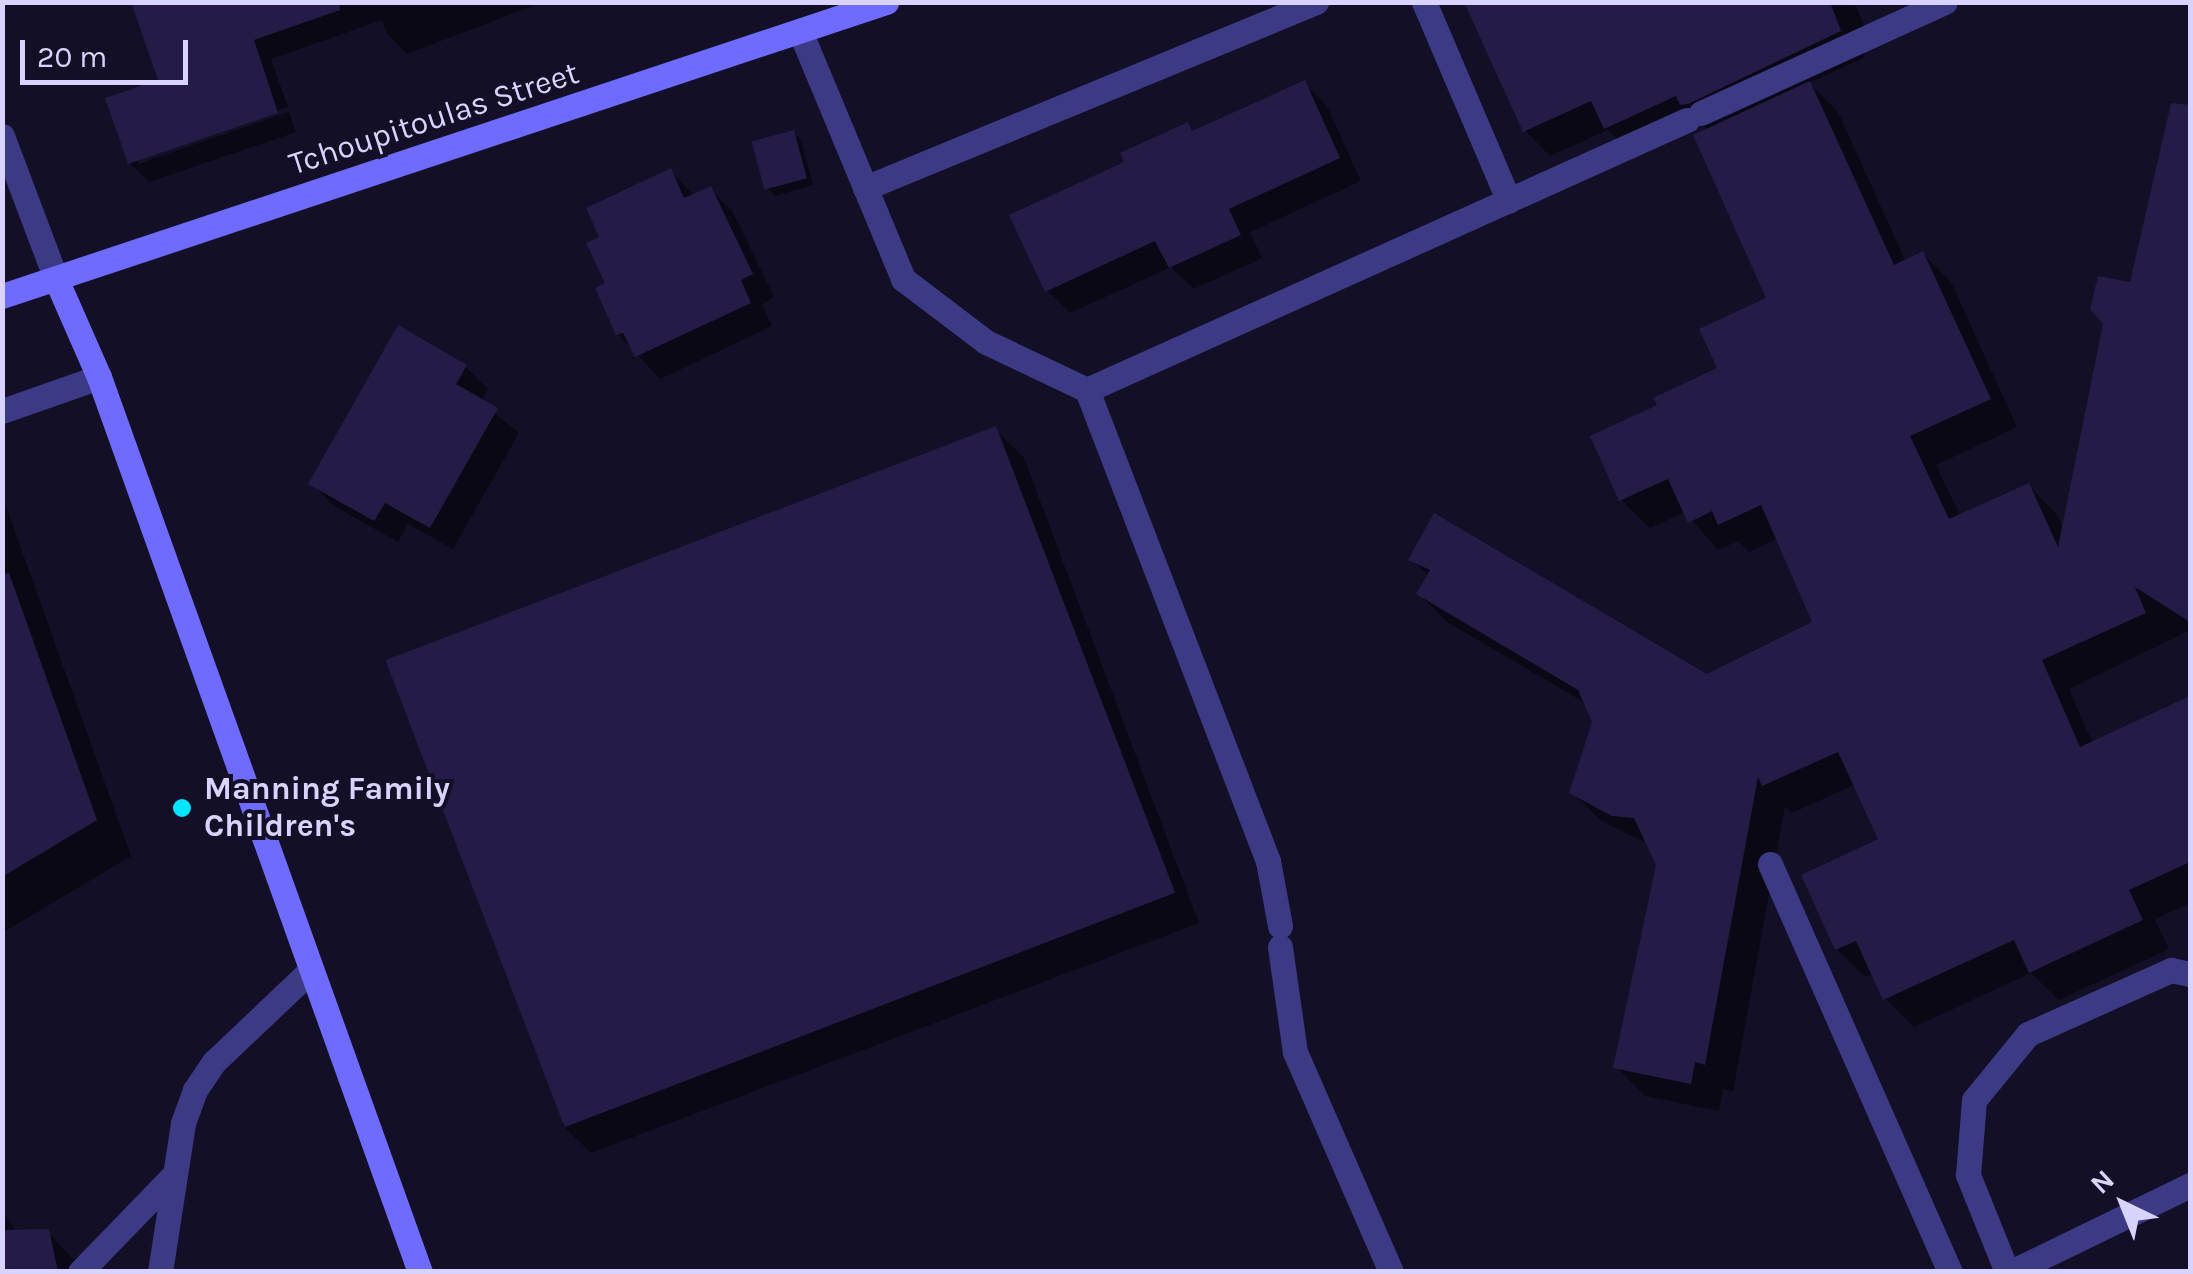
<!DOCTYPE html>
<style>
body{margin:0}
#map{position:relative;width:2193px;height:1274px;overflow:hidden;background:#130f26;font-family:Karla,sans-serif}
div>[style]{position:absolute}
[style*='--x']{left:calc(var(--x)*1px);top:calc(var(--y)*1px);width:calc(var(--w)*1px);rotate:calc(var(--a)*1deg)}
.shadow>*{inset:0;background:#0007}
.building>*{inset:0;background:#241b47;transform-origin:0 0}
.lane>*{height:25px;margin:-12.5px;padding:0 12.5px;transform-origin:12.5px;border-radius:12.5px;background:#3d3a85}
.street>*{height:25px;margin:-12.5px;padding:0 12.5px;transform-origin:12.5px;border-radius:12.5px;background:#3d3a85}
.secondary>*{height:25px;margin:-12.5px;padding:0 12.5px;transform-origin:12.5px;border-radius:12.5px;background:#6f6bff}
.dots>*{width:28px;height:28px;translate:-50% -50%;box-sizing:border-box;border:5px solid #130f26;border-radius:50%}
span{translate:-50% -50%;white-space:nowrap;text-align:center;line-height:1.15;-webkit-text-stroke:8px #130f26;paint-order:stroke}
.street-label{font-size:32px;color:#d9d4ff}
.poi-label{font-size:32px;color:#d9d4ff;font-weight:700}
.left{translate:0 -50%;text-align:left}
.frame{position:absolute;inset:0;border:5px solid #d9d4ff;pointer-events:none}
.north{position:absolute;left:2073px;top:1154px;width:100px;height:100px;-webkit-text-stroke:8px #130f26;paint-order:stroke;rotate:317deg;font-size:28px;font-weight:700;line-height:40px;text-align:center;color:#d9d4ff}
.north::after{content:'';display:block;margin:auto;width:35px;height:45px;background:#d9d4ff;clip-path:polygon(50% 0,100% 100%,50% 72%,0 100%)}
.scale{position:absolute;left:20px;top:40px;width:168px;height:45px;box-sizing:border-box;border:5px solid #d9d4ff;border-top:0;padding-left:12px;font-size:30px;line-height:35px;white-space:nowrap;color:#d9d4ff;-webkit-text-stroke:8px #130f26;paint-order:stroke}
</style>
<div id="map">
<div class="shadow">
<i style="clip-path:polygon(134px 2px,543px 2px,407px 54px,388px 35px,382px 20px,271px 59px,288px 107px,138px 158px,138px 164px,289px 112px,296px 132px,149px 182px,130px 163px,161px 82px)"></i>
<i style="clip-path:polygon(1470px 2px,1854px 2px,1873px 45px,1863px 50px,1865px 57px,1809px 83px,1838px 112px,1906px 262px,1923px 254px,1951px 282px,2017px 427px,1936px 465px,1961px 517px,2029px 486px,2057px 515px,2064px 530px,2156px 183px,2190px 190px,2190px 630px,2069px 689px,2093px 744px,2190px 699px,2190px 903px,2155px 919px,2169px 949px,2059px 1000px,2031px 973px,1914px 1027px,1886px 999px,1874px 973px,1865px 977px,1837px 949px,1881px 840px,1856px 784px,1792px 813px,1785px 806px,1733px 1092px,1723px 1089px,1719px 1111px,1645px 1096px,1616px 1067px,1658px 865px,1648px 844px,1600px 820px,1572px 792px,1595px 722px,1587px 704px,1447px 622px,1419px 594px,1429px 576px,1412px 560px,1707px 676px,1816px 624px,1778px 538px,1749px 552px,1738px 541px,1718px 550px,1685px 512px,1650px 528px,1621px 500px,1660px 406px,1720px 370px,1770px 299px,1709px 131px,1700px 122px,1631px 153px,1608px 130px,1550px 156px,1525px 130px)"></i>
<i style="clip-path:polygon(1304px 83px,1327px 106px,1361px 181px,1250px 232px,1262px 258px,1194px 289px,1171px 267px,1070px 313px,1047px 290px,1127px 163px,1187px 125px,1195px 133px)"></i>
<i style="clip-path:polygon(793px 133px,801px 140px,813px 185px,775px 196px,768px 188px)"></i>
<i style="clip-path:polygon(670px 171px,693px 194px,710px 189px,733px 212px,774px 297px,762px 304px,772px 326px,660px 379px,618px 334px,602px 238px)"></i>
<i style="clip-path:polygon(466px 367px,488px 389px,481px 402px,519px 433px,453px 549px,408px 524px,398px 542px,334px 506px,311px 483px)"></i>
<i style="clip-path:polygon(995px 429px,1024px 458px,1199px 923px,591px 1153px,562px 1125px)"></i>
<i style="clip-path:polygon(2px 495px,131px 856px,2px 933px)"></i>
<i style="clip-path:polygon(2px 1212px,17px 1232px,48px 1232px,85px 1272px,2px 1272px)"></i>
</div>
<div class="building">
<i style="clip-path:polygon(131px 2px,339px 2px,340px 10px,254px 40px,278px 113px,128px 164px,105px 98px,158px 80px)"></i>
<i style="clip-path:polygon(1464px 2px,1830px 2px,1841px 31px,1688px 104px,1680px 105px,1676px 96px,1604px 129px,1591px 101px,1523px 132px)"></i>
<i style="clip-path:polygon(1305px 80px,1340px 158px,1229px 209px,1241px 235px,1169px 268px,1155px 241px,1045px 292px,1009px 215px,1124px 162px,1120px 153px,1188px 122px,1192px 131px)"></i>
<i style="clip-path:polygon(1810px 81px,1894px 265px,1923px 251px,1991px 399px,1910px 436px,1949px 519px,2029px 483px,2058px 547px,2103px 324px,2090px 309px,2098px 276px,2130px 282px,2171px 103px,2190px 105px,2190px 622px,2135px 587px,2146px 613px,2042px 660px,2080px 747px,2190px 696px,2190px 862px,2129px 890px,2143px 920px,2029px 973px,2014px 940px,1883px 1000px,1856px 941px,1835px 950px,1801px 875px,1878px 839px,1838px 752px,1762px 786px,1758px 777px,1705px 1065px,1695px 1062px,1691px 1084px,1613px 1068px,1656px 865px,1634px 818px,1612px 816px,1569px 793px,1592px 722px,1578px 690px,1416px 594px,1430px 570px,1408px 560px,1434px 513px,1707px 674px,1812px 622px,1761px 505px,1718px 525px,1712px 511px,1688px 523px,1668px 479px,1619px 501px,1590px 436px,1657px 405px,1653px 398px,1717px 368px,1699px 329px,1766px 298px,1693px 135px)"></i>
<i style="left:794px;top:130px;width:50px;height:44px;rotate:75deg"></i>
<i style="clip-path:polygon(671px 168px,684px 198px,711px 186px,753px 274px,741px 280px,751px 303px,635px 357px,623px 333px,616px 335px,595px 288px,605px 283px,586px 243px,599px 237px,586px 208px)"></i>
<i style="clip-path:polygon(398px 325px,467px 365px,456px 384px,498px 408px,430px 528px,385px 503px,374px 521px,308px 484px)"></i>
<i style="left:996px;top:426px;width:500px;height:654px;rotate:69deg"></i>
<i style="clip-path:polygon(9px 573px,97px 820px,2px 877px,2px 574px)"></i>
<i style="clip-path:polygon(49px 1229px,58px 1272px,2px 1272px,2px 1230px)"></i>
</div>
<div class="lane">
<i style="--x:1424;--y:2;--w:216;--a:66.9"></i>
<i style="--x:800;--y:31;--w:269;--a:67.4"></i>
<i style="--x:903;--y:279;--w:104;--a:37.2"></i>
<i style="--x:986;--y:342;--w:112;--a:25.4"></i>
<i style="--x:1087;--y:390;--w:505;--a:68.98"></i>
<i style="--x:1268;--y:861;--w:66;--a:79.5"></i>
<i style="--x:1701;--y:113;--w:268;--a:-24.5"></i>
<i style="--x:865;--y:188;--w:488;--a:-22.4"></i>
<i style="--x:1087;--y:390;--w:658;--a:-24.23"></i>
<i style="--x:2;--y:411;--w:103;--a:-19.3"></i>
<i style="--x:1770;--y:864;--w:446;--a:66.2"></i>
<i style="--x:1280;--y:947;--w:106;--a:81.9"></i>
<i style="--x:1295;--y:1052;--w:240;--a:66.4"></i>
<i style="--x:80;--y:1272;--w:135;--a:-45.9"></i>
<i style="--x:160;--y:1272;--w:151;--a:-81.2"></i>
<i style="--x:183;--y:1123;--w:35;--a:-70"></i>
<i style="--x:195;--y:1090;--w:34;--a:-56"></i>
<i style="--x:214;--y:1062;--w:132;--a:-43.5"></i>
<i style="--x:2007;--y:1272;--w:105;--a:-111.9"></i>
<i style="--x:1968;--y:1175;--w:75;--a:-85.4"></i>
<i style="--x:1974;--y:1100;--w:85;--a:-50.7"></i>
<i style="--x:2028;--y:1034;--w:157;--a:-24.1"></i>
<i style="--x:2171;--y:970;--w:19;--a:12"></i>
<i style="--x:2011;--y:1272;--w:199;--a:-25.9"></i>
</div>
<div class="street">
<i style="--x:2;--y:136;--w:153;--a:69.3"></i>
</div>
<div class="secondary">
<i style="--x:56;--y:279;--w:107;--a:66.3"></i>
<i style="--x:99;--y:377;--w:951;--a:70.27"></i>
<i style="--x:2;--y:296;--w:932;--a:-18.4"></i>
</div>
<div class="dots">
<i style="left:182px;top:808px;background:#00e5ff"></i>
</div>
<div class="street-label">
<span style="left:434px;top:119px;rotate:-18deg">Tchoupitoulas Street</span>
</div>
<div class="poi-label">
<span class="left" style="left:204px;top:808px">Manning Family<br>Children's</span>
</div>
<div class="frame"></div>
<div class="north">N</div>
<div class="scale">20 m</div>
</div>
